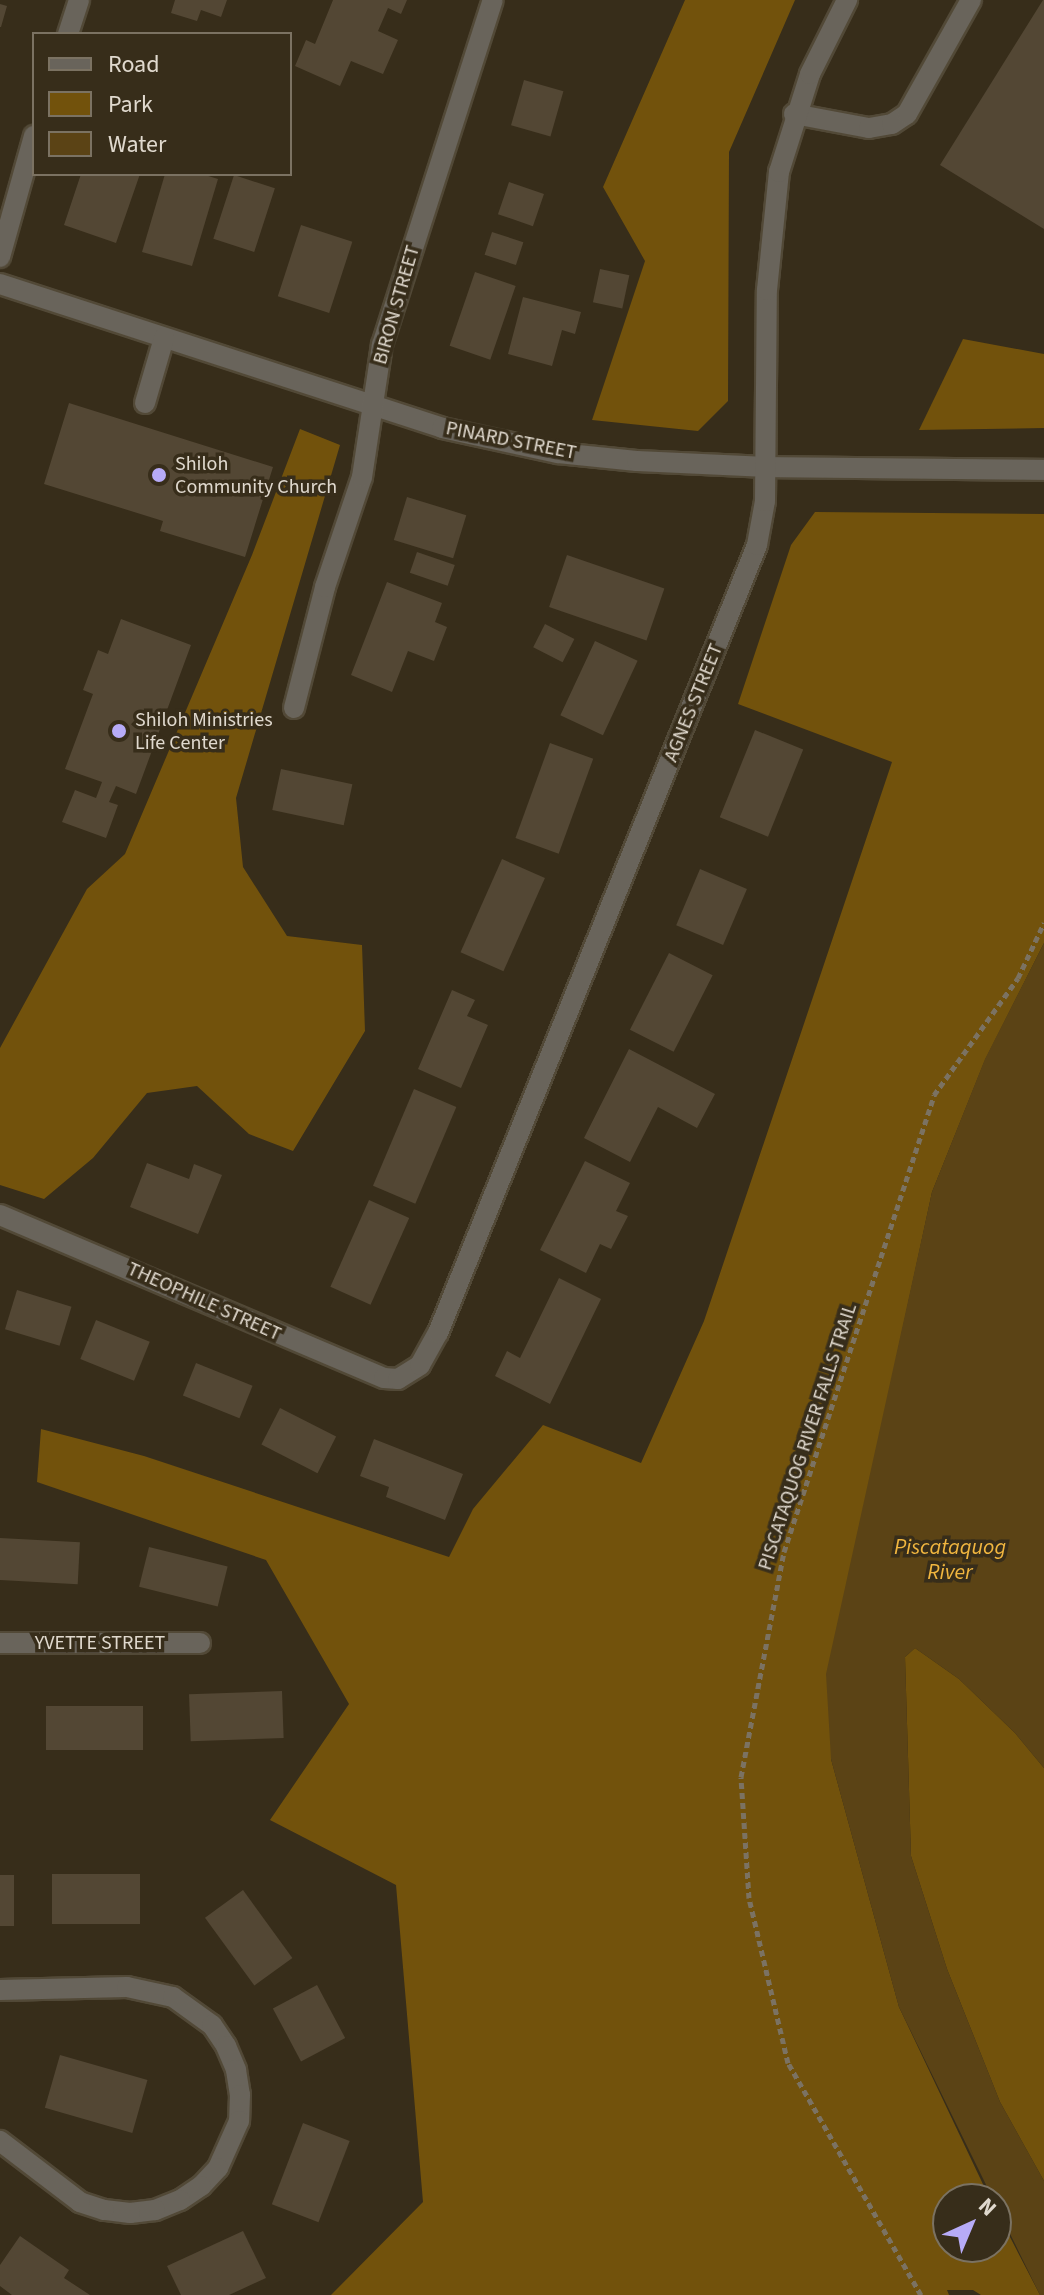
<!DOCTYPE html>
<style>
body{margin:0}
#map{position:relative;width:1044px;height:2295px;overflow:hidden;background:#372d1a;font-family:"Source Sans 3",sans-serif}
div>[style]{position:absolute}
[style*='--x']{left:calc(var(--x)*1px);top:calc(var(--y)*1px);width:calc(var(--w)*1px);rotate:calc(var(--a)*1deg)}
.green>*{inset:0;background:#72520c}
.water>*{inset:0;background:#5b4315}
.building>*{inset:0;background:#534734;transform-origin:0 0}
.path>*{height:5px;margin-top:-2.5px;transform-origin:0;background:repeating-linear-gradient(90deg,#7b7262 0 6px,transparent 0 10px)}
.roads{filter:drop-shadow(2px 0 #524937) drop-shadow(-2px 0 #524937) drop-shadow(0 2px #524937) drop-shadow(0 -2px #524937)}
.minor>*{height:20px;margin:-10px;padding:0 10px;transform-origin:10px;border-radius:10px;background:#69645b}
.dots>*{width:22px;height:22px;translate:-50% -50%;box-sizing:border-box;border:4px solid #372d1a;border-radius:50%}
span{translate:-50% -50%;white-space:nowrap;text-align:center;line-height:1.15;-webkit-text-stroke:7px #372d1a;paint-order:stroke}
.street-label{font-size:20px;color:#e0d9ce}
.poi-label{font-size:20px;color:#e0d9ce}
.left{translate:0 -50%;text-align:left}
.water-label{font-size:22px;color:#f1b63f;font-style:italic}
.legend{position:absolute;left:32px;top:32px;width:260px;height:144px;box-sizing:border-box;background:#372d1a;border:2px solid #7b7262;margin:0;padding:10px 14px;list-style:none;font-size:24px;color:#e0d9ce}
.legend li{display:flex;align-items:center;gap:16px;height:40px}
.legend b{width:40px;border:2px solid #7b7262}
.north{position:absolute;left:932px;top:2183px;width:80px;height:80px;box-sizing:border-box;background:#372d1a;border:2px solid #7b7262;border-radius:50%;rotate:44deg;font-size:22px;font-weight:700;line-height:32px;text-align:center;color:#e0d9ce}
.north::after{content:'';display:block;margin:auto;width:28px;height:36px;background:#b7abf7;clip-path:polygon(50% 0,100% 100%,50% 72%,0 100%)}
</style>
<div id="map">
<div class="green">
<i style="clip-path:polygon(685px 0,795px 0,729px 152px,728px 401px,698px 431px,592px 420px,645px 261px,603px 187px)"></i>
<i style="clip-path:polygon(963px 339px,1044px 354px,1044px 428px,919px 430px)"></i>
<i style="clip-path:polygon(300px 429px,340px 445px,236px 798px,243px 867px,287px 936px,362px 945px,365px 1031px,293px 1151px,249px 1134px,197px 1086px,147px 1093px,93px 1158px,44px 1199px,0 1185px,0 1048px,87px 889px,125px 854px,252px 555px)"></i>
<i style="clip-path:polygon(815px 512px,1044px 514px,1044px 943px,985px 1060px,932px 1192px,867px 1494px,831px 1759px,899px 2007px,990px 2199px,948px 2199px,948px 2247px,996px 2247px,996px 2210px,1040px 2295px,981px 2295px,973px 2290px,947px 2290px,949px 2295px,331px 2295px,423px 2202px,396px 1885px,270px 1820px,349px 1704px,266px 1560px,37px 1482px,41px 1429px,144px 1456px,449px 1557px,473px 1509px,543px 1425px,641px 1463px,704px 1321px,892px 762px,738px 704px,791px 545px)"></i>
<i style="clip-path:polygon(915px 1648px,959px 1679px,1015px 1733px,1044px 1768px,1044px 2181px,1000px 2102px,947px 1969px,911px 1856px,905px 1657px)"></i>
</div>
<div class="water">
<i style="clip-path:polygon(1044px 943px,1044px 1768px,1015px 1733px,959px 1679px,915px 1648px,905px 1657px,911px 1856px,947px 1969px,1000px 2102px,1044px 2181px,1044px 2295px,1040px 2295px,899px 2007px,831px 1759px,826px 1674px,932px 1192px,985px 1059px)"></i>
</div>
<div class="building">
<i style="clip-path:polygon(175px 0,227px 0,221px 17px,201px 10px,197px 21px,171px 13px)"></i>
<i style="clip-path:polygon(333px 0,407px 0,401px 14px,388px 8px,378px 31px,398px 40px,383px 74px,351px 61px,340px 86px,295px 66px,306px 40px,315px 44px)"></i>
<i style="clip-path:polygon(1043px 0,1044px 0,1044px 229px,940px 165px)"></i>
<i style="clip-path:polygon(0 4px,7px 6px,1px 27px,0 27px)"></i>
<i style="left:524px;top:80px;width:41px;height:47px;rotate:16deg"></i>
<i style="clip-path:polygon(81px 174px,140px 174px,116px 243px,64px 225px)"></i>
<i style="clip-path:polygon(165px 174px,202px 174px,218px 179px,192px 266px,142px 252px)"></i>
<i style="left:234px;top:175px;width:43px;height:67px;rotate:18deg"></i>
<i style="left:509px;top:182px;width:37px;height:34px;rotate:19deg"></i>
<i style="left:301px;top:225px;width:54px;height:75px;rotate:18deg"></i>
<i style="left:492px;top:232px;width:33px;height:24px;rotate:18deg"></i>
<i style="left:600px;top:269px;width:30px;height:34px;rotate:12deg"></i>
<i style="left:475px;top:272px;width:43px;height:78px;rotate:19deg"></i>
<i style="clip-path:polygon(523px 297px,581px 312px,575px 334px,562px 330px,552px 366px,508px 354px)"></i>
<i style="clip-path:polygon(69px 403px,273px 467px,245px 557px,160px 531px,163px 521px,44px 484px)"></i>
<i style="left:407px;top:497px;width:62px;height:45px;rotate:17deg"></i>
<i style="left:417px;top:552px;width:40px;height:22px;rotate:19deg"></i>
<i style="left:567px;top:555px;width:103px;height:55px;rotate:19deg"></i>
<i style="clip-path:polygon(387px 582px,442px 603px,435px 622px,447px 627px,434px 661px,408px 651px,392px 692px,351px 675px)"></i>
<i style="clip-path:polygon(121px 619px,191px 645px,136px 794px,116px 786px,109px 802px,118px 805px,106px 838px,62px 822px,75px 790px,96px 798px,102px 782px,65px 769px,93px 694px,83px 690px,98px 650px,108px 654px)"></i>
<i style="left:545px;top:624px;width:33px;height:26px;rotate:27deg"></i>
<i style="left:595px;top:641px;width:47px;height:82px;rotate:25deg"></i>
<i style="left:755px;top:730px;width:52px;height:94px;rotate:22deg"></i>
<i style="left:550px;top:743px;width:46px;height:101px;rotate:20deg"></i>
<i style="left:281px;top:769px;width:73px;height:42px;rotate:12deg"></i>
<i style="left:502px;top:859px;width:47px;height:102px;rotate:24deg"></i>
<i style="left:700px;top:869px;width:51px;height:61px;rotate:23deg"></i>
<i style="left:669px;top:953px;width:49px;height:86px;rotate:27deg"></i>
<i style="clip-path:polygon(452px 990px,475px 1000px,467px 1016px,488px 1025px,461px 1088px,418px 1069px)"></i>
<i style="clip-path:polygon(629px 1049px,715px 1094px,697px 1128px,658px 1107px,630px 1162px,584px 1138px)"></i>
<i style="left:414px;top:1089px;width:46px;height:105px;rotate:23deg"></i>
<i style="clip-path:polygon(585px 1161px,630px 1183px,616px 1211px,628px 1216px,611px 1249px,600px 1244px,586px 1273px,540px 1250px)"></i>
<i style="clip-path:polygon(147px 1163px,189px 1179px,194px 1164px,222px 1175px,198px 1234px,130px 1207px)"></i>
<i style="left:369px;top:1200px;width:44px;height:95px;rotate:24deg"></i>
<i style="clip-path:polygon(559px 1278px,601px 1299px,550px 1404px,495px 1376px,507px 1351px,520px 1358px)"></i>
<i style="left:17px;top:1290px;width:57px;height:41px;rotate:17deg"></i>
<i style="left:96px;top:1320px;width:58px;height:42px;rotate:22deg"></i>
<i style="left:196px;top:1363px;width:61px;height:35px;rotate:22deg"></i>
<i style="left:280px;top:1408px;width:63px;height:41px;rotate:27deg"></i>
<i style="clip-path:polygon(374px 1439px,463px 1474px,445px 1520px,386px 1497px,389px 1487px,360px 1476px)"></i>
<i style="left:0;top:1538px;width:80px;height:42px;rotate:3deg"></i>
<i style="left:149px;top:1547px;width:81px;height:41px;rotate:14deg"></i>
<i style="left:282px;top:1691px;width:47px;height:93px;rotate:88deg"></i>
<i style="left:143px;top:1706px;width:44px;height:97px;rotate:90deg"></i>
<i style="left:140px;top:1874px;width:50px;height:88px;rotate:90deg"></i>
<i style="left:0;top:1875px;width:14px;height:51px"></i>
<i style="left:243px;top:1890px;width:84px;height:47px;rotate:54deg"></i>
<i style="left:317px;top:1985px;width:60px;height:50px;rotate:62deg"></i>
<i style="left:60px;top:2055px;width:91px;height:55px;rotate:16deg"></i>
<i style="left:303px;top:2123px;width:50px;height:87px;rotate:21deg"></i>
<i style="clip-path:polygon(243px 2231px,266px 2278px,229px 2295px,181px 2295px,167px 2266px)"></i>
<i style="clip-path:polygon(20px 2236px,69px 2270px,64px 2278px,90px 2295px,12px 2295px,0 2286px,0 2265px)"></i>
</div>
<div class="path">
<i style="--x:921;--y:2295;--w:267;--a:-119.8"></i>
<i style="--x:788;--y:2063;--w:170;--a:-103.3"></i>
<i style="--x:749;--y:1898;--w:121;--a:-93.8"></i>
<i style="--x:741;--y:1777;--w:229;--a:-79.2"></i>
<i style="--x:784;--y:1552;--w:481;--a:-71.8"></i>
<i style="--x:934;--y:1095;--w:144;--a:-54.3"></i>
<i style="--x:1018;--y:978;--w:61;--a:-64.7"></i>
</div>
<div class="roads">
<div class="minor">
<i style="--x:68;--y:34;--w:36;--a:-72"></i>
<i style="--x:794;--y:114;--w:76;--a:10.6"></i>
<i style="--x:869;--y:128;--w:23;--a:-10"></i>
<i style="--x:892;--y:124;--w:18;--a:-34"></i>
<i style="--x:907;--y:114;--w:131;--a:-60.7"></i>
<i style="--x:0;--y:257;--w:126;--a:-74.3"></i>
<i style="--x:0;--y:284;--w:465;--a:18"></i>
<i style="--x:442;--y:428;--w:119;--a:12.2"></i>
<i style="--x:558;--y:453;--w:79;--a:5.8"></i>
<i style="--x:637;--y:461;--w:130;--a:2.6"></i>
<i style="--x:767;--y:467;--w:277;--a:0.6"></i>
<i style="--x:145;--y:403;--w:68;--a:-73.7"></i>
<i style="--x:294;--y:708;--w:125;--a:-75.6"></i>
<i style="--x:325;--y:587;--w:116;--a:-71.4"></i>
<i style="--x:362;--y:477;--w:134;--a:-81.4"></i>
<i style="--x:382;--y:345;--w:362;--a:-72.2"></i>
<i style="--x:0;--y:1215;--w:417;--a:23"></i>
<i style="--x:384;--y:1378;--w:14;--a:4"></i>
<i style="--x:398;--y:1379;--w:26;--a:-32"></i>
<i style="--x:420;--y:1365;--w:37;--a:-61"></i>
<i style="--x:438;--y:1333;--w:850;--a:-67.96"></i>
<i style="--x:757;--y:545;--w:45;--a:-79.7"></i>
<i style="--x:765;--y:501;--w:211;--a:-89.5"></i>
<i style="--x:767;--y:290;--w:119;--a:-84.2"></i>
<i style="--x:779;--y:172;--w:103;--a:-72.4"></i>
<i style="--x:810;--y:74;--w:83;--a:-63.4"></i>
<i style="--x:0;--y:1643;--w:200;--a:0"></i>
<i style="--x:0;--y:1990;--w:127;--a:-1.4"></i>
<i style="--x:127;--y:1987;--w:47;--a:12.3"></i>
<i style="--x:173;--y:1997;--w:48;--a:35.7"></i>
<i style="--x:212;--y:2025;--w:25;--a:56"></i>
<i style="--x:226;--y:2046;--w:26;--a:67"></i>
<i style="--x:236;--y:2070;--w:25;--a:81"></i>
<i style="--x:240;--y:2095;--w:26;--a:92"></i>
<i style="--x:239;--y:2121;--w:51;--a:114.1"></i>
<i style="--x:218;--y:2168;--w:25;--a:133"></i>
<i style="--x:201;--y:2186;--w:25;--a:146"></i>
<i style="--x:180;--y:2200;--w:27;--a:158"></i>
<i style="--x:155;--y:2210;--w:25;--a:173"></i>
<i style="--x:130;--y:2213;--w:26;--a:-173"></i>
<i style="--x:104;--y:2210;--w:25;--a:-162"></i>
<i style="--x:80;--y:2202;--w:101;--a:-142.7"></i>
</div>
</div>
<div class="dots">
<i style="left:159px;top:475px;background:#b7abf7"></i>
<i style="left:119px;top:731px;background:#b7abf7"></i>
</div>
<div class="street-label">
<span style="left:397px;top:305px;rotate:-74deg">BIRON STREET</span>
<span style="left:511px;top:441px;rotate:11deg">PINARD STREET</span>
<span style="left:694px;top:703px;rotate:-68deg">AGNES STREET</span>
<span style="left:204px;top:1302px;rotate:24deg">THEOPHILE STREET</span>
<span style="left:808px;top:1437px;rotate:-72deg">PISCATAQUOG RIVER FALLS TRAIL</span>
<span style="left:100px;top:1643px">YVETTE STREET</span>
</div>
<div class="poi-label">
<span class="left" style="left:175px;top:476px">Shiloh<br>Community Church</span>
<span class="left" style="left:135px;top:732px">Shiloh Ministries<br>Life Center</span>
</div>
<div class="water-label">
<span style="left:950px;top:1560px">Piscataquog<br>River</span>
</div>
<ul class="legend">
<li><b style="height:10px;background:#69645b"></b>Road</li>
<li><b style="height:22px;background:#72520c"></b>Park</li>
<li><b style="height:22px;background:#5b4315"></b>Water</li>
</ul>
<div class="north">N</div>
</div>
